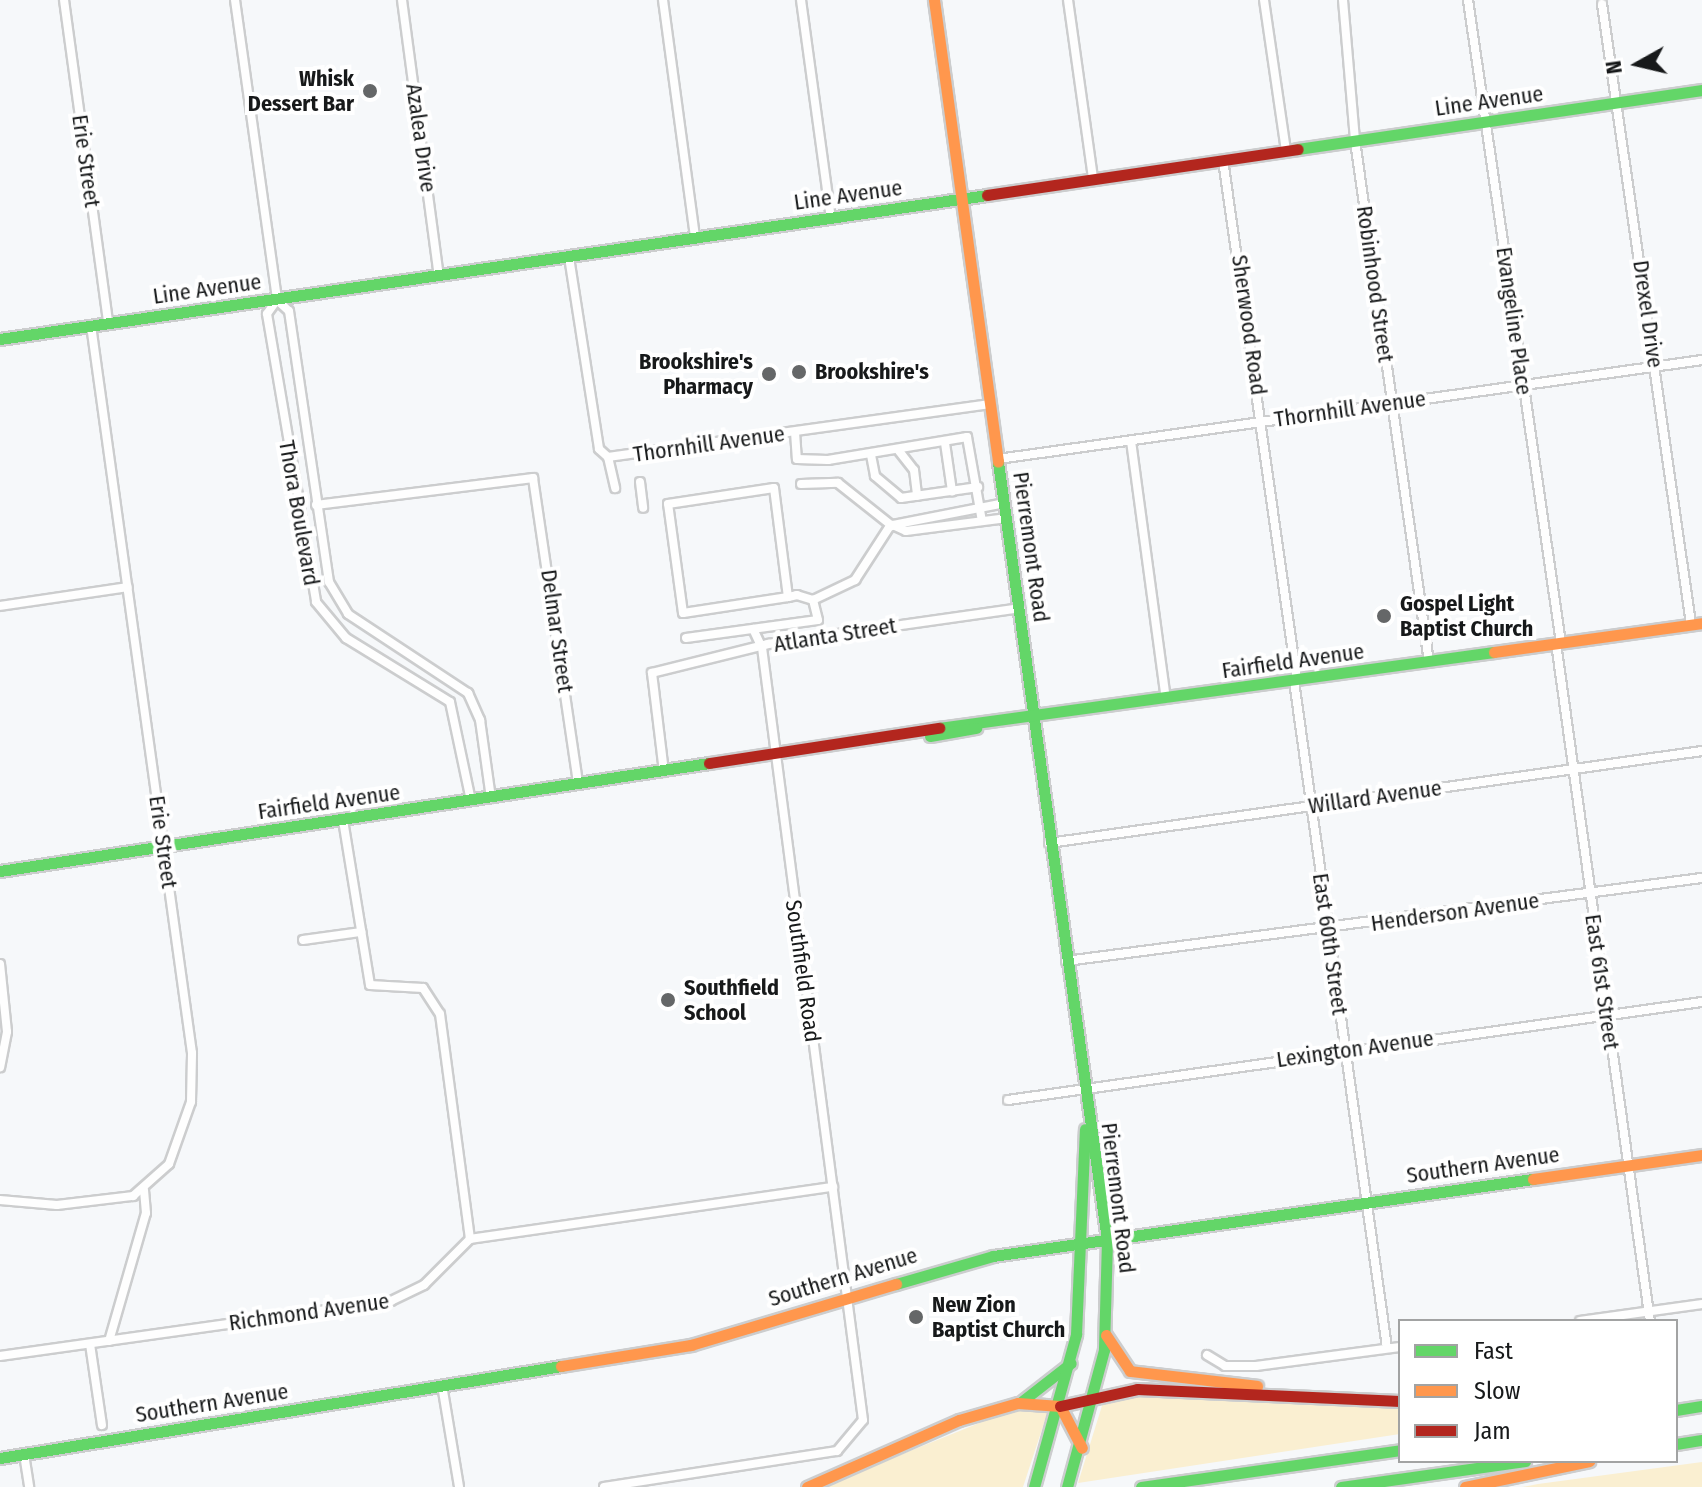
<!DOCTYPE html>
<style>
body{margin:0}
#map{position:relative;width:1702px;height:1487px;overflow:hidden;background:#f6f8fa;font-family:"Fira Sans Condensed",sans-serif}
div>[style]{position:absolute}
[style*='--x']{left:calc(var(--x)*1px);top:calc(var(--y)*1px);width:calc(var(--w)*1px);rotate:calc(var(--a)*1deg)}
.green>*{inset:0;background:#faefd1}
.roads{filter:drop-shadow(2px 0 #cccdce) drop-shadow(-2px 0 #cccdce) drop-shadow(0 2px #cccdce) drop-shadow(0 -2px #cccdce)}
.street>*{height:8px;margin:-4px;padding:0 4px;transform-origin:4px;border-radius:4px;background:#fefefe}
.fast>*{height:11px;margin:-5.5px;padding:0 5.5px;transform-origin:5.5px;border-radius:5.5px;background:#63d668}
.slow>*{height:11px;margin:-5.5px;padding:0 5.5px;transform-origin:5.5px;border-radius:5.5px;background:#ff974d}
.jam>*{height:11px;margin:-5.5px;padding:0 5.5px;transform-origin:5.5px;border-radius:5.5px;background:#b3261e}
.dots>*{width:22px;height:22px;translate:-50% -50%;box-sizing:border-box;border:4px solid #fff;border-radius:50%}
span{translate:-50% -50%;white-space:nowrap;text-align:center;line-height:1.15;-webkit-text-stroke:8px #fff;paint-order:stroke}
.poi-label{font-size:22px;color:#17191a;font-weight:700}
.right{translate:-100% -50%;text-align:right}
.left{translate:0 -50%;text-align:left}
.street-label{font-size:22px;color:#17191a}
.legend{position:absolute;left:1398px;top:1319px;width:280px;height:144px;box-sizing:border-box;background:#fff;border:2px solid #a2a3a3;margin:0;padding:10px 14px;list-style:none;font-size:24px;color:#17191a}
.legend li{display:flex;align-items:center;gap:16px;height:40px}
.legend b{width:40px;border:2px solid #a2a3a3}
.north{position:absolute;left:1598px;top:24px;width:80px;height:80px;-webkit-text-stroke:6px #fff;paint-order:stroke;rotate:262deg;font-size:22px;font-weight:700;line-height:32px;text-align:center;color:#17191a}
.north::after{content:'';display:block;margin:auto;width:28px;height:36px;background:#17191a;clip-path:polygon(50% 0,100% 100%,50% 72%,0 100%)}
</style>
<div id="map">
<div class="green">
<i style="clip-path:polygon(1140px 1393px,1400px 1405px,1400px 1434px,1078px 1483px,1105px 1396px)"></i>
<i style="clip-path:polygon(1014px 1409px,1048px 1411px,1023px 1487px,821px 1487px)"></i>
<i style="clip-path:polygon(1702px 1462px,1702px 1487px,1522px 1487px,1538px 1484px)"></i>
</div>
<div class="roads">
<div class="street">
<i style="--x:64;--y:0;--w:325;--a:82.2"></i>
<i style="--x:235;--y:0;--w:303;--a:82"></i>
<i style="--x:277;--y:300;--w:16;--a:43"></i>
<i style="--x:289;--y:311;--w:274;--a:81.6"></i>
<i style="--x:329;--y:582;--w:37;--a:59"></i>
<i style="--x:348;--y:614;--w:144;--a:33.4"></i>
<i style="--x:468;--y:693;--w:30;--a:66"></i>
<i style="--x:480;--y:720;--w:79;--a:82"></i>
<i style="--x:402;--y:0;--w:278;--a:82.4"></i>
<i style="--x:663;--y:0;--w:239;--a:82.3"></i>
<i style="--x:801;--y:0;--w:220;--a:82.2"></i>
<i style="--x:1068;--y:0;--w:181;--a:82"></i>
<i style="--x:1264;--y:0;--w:153;--a:81.7"></i>
<i style="--x:1343;--y:0;--w:142;--a:85.1"></i>
<i style="--x:1355;--y:141;--w:526;--a:81.92"></i>
<i style="--x:1468;--y:0;--w:650;--a:81.77"></i>
<i style="--x:1602;--y:4;--w:626;--a:81.83"></i>
<i style="--x:1223;--y:160;--w:526;--a:81.92"></i>
<i style="--x:569;--y:257;--w:194;--a:81.1"></i>
<i style="--x:599;--y:449;--w:12;--a:42"></i>
<i style="--x:608;--y:457;--w:386;--a:-7.9"></i>
<i style="--x:277;--y:300;--w:17;--a:126"></i>
<i style="--x:267;--y:314;--w:292;--a:80.3"></i>
<i style="--x:316;--y:602;--w:47;--a:50.2"></i>
<i style="--x:346;--y:638;--w:122;--a:31.6"></i>
<i style="--x:450;--y:702;--w:101;--a:78"></i>
<i style="--x:795;--y:432;--w:27;--a:86"></i>
<i style="--x:797;--y:459;--w:31;--a:2"></i>
<i style="--x:828;--y:460;--w:141;--a:-9.4"></i>
<i style="--x:967;--y:437;--w:85;--a:79.9"></i>
<i style="--x:1131;--y:441;--w:260;--a:82.3"></i>
<i style="--x:945;--y:443;--w:49;--a:81.7"></i>
<i style="--x:899;--y:451;--w:24;--a:52"></i>
<i style="--x:914;--y:470;--w:26;--a:83"></i>
<i style="--x:871;--y:455;--w:21;--a:79"></i>
<i style="--x:875;--y:476;--w:34;--a:40"></i>
<i style="--x:901;--y:498;--w:78;--a:-8.1"></i>
<i style="--x:608;--y:457;--w:32;--a:77"></i>
<i style="--x:998;--y:459;--w:711;--a:-8"></i>
<i style="--x:640;--y:482;--w:26;--a:83"></i>
<i style="--x:801;--y:484;--w:37;--a:-2"></i>
<i style="--x:838;--y:483;--w:69;--a:38.5"></i>
<i style="--x:1005;--y:503;--w:114;--a:168.9"></i>
<i style="--x:893;--y:525;--w:14;--a:25"></i>
<i style="--x:906;--y:531;--w:102;--a:-7.3"></i>
<i style="--x:316;--y:505;--w:219;--a:-7.1"></i>
<i style="--x:533;--y:478;--w:309;--a:81.6"></i>
<i style="--x:813;--y:600;--w:47;--a:-25.5"></i>
<i style="--x:855;--y:580;--w:64;--a:-57.1"></i>
<i style="--x:0;--y:606;--w:129;--a:-8.4"></i>
<i style="--x:686;--y:638;--w:133;--a:-7.8"></i>
<i style="--x:818;--y:620;--w:21;--a:-104"></i>
<i style="--x:813;--y:600;--w:17;--a:-163"></i>
<i style="--x:797;--y:595;--w:9;--a:167"></i>
<i style="--x:788;--y:597;--w:106;--a:171.3"></i>
<i style="--x:683;--y:613;--w:110;--a:-97.8"></i>
<i style="--x:668;--y:504;--w:107;--a:-8.6"></i>
<i style="--x:774;--y:488;--w:110;--a:82.7"></i>
<i style="--x:1556;--y:643;--w:684;--a:82.11"></i>
<i style="--x:1294;--y:681;--w:673;--a:82.06"></i>
<i style="--x:664;--y:772;--w:100;--a:-96.9"></i>
<i style="--x:652;--y:673;--w:120;--a:-14"></i>
<i style="--x:768;--y:644;--w:255;--a:-8.1"></i>
<i style="--x:343;--y:820;--w:167;--a:80.7"></i>
<i style="--x:370;--y:985;--w:53;--a:3.2"></i>
<i style="--x:423;--y:988;--w:31;--a:57"></i>
<i style="--x:440;--y:1014;--w:227;--a:82.4"></i>
<i style="--x:1049;--y:843;--w:659;--a:-8.02"></i>
<i style="--x:303;--y:940;--w:59;--a:-7.9"></i>
<i style="--x:1066;--y:961;--w:641;--a:-7.44"></i>
<i style="--x:0;--y:964;--w:68;--a:84.1"></i>
<i style="--x:7;--y:1032;--w:36;--a:101"></i>
<i style="--x:1008;--y:1100;--w:701;--a:-8.04"></i>
<i style="--x:0;--y:1200;--w:57;--a:5"></i>
<i style="--x:57;--y:1205;--w:77;--a:-6.8"></i>
<i style="--x:133;--y:1196;--w:48;--a:-41.6"></i>
<i style="--x:169;--y:1164;--w:66;--a:-70.5"></i>
<i style="--x:191;--y:1102;--w:49;--a:-88.8"></i>
<i style="--x:192;--y:1053;--w:735;--a:-97.9"></i>
<i style="--x:1580;--y:1321;--w:123;--a:-7.9"></i>
<i style="--x:109;--y:1341;--w:133;--a:-73.9"></i>
<i style="--x:146;--y:1213;--w:23;--a:-95"></i>
<i style="--x:90;--y:1344;--w:82;--a:81.6"></i>
<i style="--x:1207;--y:1355;--w:21;--a:31"></i>
<i style="--x:1225;--y:1366;--w:31;--a:0"></i>
<i style="--x:1256;--y:1366;--w:145;--a:-7.5"></i>
<i style="--x:0;--y:1356;--w:395;--a:-8"></i>
<i style="--x:391;--y:1301;--w:37;--a:-26"></i>
<i style="--x:424;--y:1285;--w:65;--a:-45"></i>
<i style="--x:470;--y:1239;--w:367;--a:-8.2"></i>
<i style="--x:442;--y:1385;--w:103;--a:80.5"></i>
<i style="--x:24;--y:1454;--w:33;--a:81"></i>
<i style="--x:604;--y:1487;--w:236;--a:-8.8"></i>
<i style="--x:837;--y:1451;--w:40;--a:-50"></i>
<i style="--x:863;--y:1420;--w:779;--a:-97.45"></i>
<i style="--x:762;--y:648;--w:21;--a:-115"></i>
</div>
<div class="fast">
<i style="--x:1298;--y:149;--w:408;--a:-8.3"></i>
<i style="--x:0;--y:339;--w:997;--a:-8.3"></i>
<i style="--x:998;--y:462;--w:786;--a:82.02"></i>
<i style="--x:1107;--y:1240;--w:110;--a:91.6"></i>
<i style="--x:1104;--y:1350;--w:142;--a:105.1"></i>
<i style="--x:939;--y:728;--w:560;--a:-7.8"></i>
<i style="--x:930;--y:736;--w:47;--a:-9.9"></i>
<i style="--x:0;--y:871;--w:717;--a:-8.66"></i>
<i style="--x:896;--y:1284;--w:101;--a:-16.1"></i>
<i style="--x:993;--y:1256;--w:545;--a:-8.12"></i>
<i style="--x:1021;--y:1402;--w:63;--a:-38"></i>
<i style="--x:1676;--y:1410;--w:26;--a:-9"></i>
<i style="--x:1676;--y:1444;--w:26;--a:-9"></i>
<i style="--x:0;--y:1458;--w:568;--a:-9.31"></i>
<i style="--x:1034;--y:1487;--w:159;--a:-74.6"></i>
<i style="--x:1076;--y:1334;--w:205;--a:-87.5"></i>
<i style="--x:1141;--y:1487;--w:262;--a:-8.1"></i>
<i style="--x:1341;--y:1487;--w:186;--a:-8"></i>
</div>
<div class="slow">
<i style="--x:934;--y:0;--w:466;--a:82.1"></i>
<i style="--x:1494;--y:652;--w:210;--a:-7.9"></i>
<i style="--x:1533;--y:1179;--w:171;--a:-8.1"></i>
<i style="--x:1106;--y:1335;--w:43;--a:56.3"></i>
<i style="--x:1130;--y:1371;--w:128;--a:6.7"></i>
<i style="--x:561;--y:1366;--w:132;--a:-9.2"></i>
<i style="--x:691;--y:1345;--w:214;--a:-16.6"></i>
<i style="--x:807;--y:1487;--w:166;--a:-23.8"></i>
<i style="--x:959;--y:1420;--w:61;--a:-16.1"></i>
<i style="--x:1018;--y:1403;--w:42;--a:4.1"></i>
<i style="--x:1060;--y:1406;--w:47;--a:62.4"></i>
<i style="--x:1465;--y:1487;--w:127;--a:-11.8"></i>
</div>
<div class="jam">
<i style="--x:987;--y:195;--w:314;--a:-8.4"></i>
<i style="--x:709;--y:763;--w:233;--a:-8.7"></i>
<i style="--x:1060;--y:1406;--w:79;--a:-12.4"></i>
<i style="--x:1137;--y:1389;--w:263;--a:2.6"></i>
</div>
</div>
<div class="dots">
<i style="left:370px;top:91px;background:#656768"></i>
<i style="left:799px;top:372px;background:#656768"></i>
<i style="left:769px;top:374px;background:#656768"></i>
<i style="left:1384px;top:616px;background:#656768"></i>
<i style="left:668px;top:1000px;background:#656768"></i>
<i style="left:916px;top:1317px;background:#656768"></i>
</div>
<div class="poi-label">
<span class="right" style="left:354px;top:91px">Whisk<br>Dessert Bar</span>
<span class="right" style="left:753px;top:374px">Brookshire's<br>Pharmacy</span>
<span class="left" style="left:815px;top:372px">Brookshire's</span>
<span class="left" style="left:1400px;top:616px">Gospel Light<br>Baptist Church</span>
<span class="left" style="left:684px;top:1000px">Southfield<br>School</span>
<span class="left" style="left:932px;top:1317px">New Zion<br>Baptist Church</span>
</div>
<div class="street-label">
<span style="left:1489px;top:101px;rotate:-8deg">Line Avenue</span>
<span style="left:421px;top:138px;rotate:82deg">Azalea Drive</span>
<span style="left:86px;top:161px;rotate:82deg">Erie Street</span>
<span style="left:848px;top:195px;rotate:-8deg">Line Avenue</span>
<span style="left:1375px;top:284px;rotate:82deg">Robinhood Street</span>
<span style="left:207px;top:289px;rotate:-8deg">Line Avenue</span>
<span style="left:1648px;top:314px;rotate:82deg">Drexel Drive</span>
<span style="left:1514px;top:321px;rotate:82deg">Evangeline Place</span>
<span style="left:1249px;top:325px;rotate:82deg">Sherwood Road</span>
<span style="left:1350px;top:409px;rotate:-8deg">Thornhill Avenue</span>
<span style="left:709px;top:444px;rotate:-8deg">Thornhill Avenue</span>
<span style="left:299px;top:513px;rotate:80deg">Thora Boulevard</span>
<span style="left:1031px;top:547px;rotate:82deg">Pierremont Road</span>
<span style="left:557px;top:631px;rotate:82deg">Delmar Street</span>
<span style="left:835px;top:635px;rotate:-9deg">Atlanta Street</span>
<span style="left:1293px;top:661px;rotate:-8deg">Fairfield Avenue</span>
<span style="left:1375px;top:797px;rotate:-8deg">Willard Avenue</span>
<span style="left:329px;top:802px;rotate:-8deg">Fairfield Avenue</span>
<span style="left:163px;top:842px;rotate:82deg">Erie Street</span>
<span style="left:1455px;top:912px;rotate:-8deg">Henderson Avenue</span>
<span style="left:1330px;top:944px;rotate:82deg">East 60th Street</span>
<span style="left:803px;top:971px;rotate:82deg">Southfield Road</span>
<span style="left:1602px;top:982px;rotate:82deg">East 61st Street</span>
<span style="left:1355px;top:1049px;rotate:-8deg">Lexington Avenue</span>
<span style="left:1483px;top:1165px;rotate:-8deg">Southern Avenue</span>
<span style="left:1118px;top:1198px;rotate:83deg">Pierremont Road</span>
<span style="left:843px;top:1277px;rotate:-17deg">Southern Avenue</span>
<span style="left:309px;top:1312px;rotate:-8deg">Richmond Avenue</span>
<span style="left:212px;top:1403px;rotate:-9deg">Southern Avenue</span>
</div>
<ul class="legend">
<li><b style="height:10px;background:#63d668"></b>Fast</li>
<li><b style="height:10px;background:#ff974d"></b>Slow</li>
<li><b style="height:10px;background:#b3261e"></b>Jam</li>
</ul>
<div class="north">N</div>
</div>
